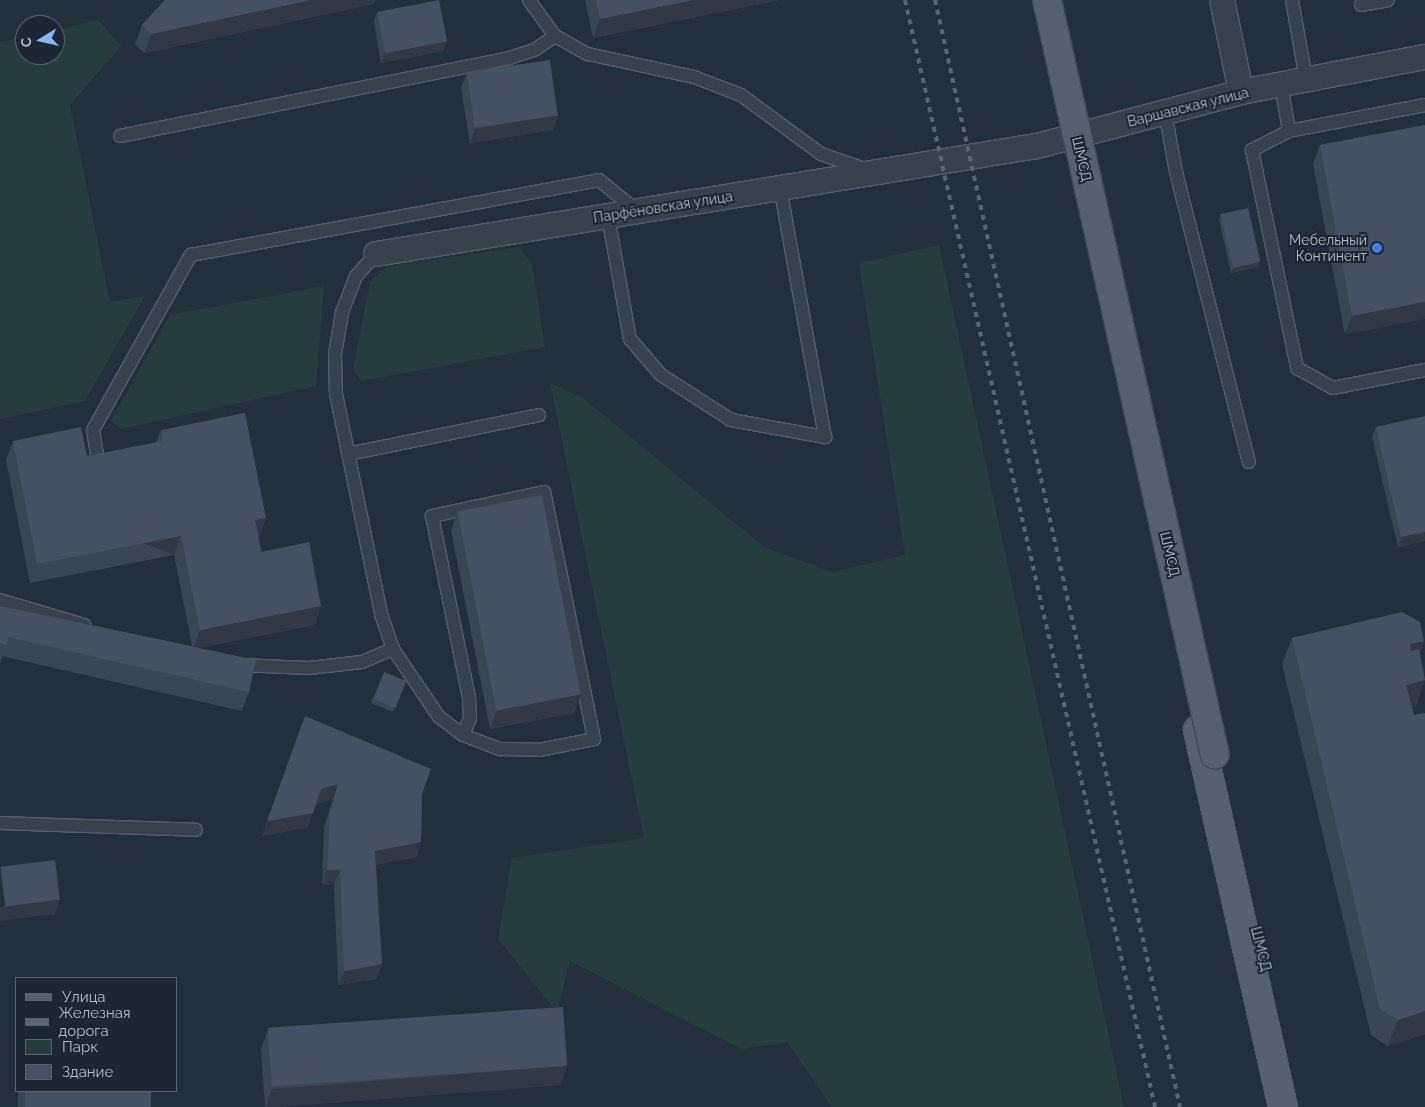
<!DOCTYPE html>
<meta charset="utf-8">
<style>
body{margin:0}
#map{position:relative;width:1425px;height:1107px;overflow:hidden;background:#242f3e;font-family:Raleway,sans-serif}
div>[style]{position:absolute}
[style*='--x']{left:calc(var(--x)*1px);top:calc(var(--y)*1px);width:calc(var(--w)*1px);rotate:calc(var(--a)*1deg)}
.green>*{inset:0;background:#263c3f}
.roads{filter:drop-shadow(1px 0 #565f6c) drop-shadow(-1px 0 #565f6c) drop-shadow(0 1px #565f6c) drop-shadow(0 -1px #565f6c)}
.lane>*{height:12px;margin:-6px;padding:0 6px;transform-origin:6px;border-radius:6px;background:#38414e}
.street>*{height:24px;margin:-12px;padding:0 12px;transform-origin:12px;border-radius:12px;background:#38414e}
.primary>*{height:28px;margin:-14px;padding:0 14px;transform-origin:14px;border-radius:14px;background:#56606e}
.rail>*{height:4px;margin-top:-2px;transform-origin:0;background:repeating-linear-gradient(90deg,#5a6575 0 5px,transparent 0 10px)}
.bridges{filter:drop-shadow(1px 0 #414a57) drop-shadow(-1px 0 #414a57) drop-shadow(0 1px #414a57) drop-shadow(0 -1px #414a57)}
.primary-bridge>*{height:28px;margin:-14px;padding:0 14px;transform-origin:14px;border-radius:14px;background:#56606e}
.wall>*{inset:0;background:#3b4654;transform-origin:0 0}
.shaded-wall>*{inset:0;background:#303945;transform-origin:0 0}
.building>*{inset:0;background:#455162;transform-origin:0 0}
.dots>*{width:14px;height:14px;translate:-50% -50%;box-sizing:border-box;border:2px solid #1d2633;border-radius:50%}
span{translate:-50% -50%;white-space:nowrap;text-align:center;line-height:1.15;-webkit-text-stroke:4px #1d2633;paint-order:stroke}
.street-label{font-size:14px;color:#b4bcc9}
.poi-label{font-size:14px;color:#b4bcc9}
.right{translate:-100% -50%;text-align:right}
.legend{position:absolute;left:15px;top:977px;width:162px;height:115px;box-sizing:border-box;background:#1d2633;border:1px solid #59626f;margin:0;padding:6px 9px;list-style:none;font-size:15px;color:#b4bcc9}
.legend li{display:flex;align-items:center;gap:10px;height:25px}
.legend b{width:25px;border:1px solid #59626f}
.north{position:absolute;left:15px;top:15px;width:50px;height:50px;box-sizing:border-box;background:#1d2633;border:1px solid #59626f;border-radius:50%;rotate:261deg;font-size:14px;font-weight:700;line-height:20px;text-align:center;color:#b4bcc9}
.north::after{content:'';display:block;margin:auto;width:18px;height:22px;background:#8ab4f8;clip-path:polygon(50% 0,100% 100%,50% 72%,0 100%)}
</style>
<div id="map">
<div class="green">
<i style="clip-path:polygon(98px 20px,121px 46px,70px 105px,110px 302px,145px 296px,85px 401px,0 419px,0 42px,25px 37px,25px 55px,55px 55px,55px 30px)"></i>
<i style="clip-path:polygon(939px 245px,1124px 1107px,832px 1107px,787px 1042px,742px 1049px,570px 961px,557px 1012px,498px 939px,512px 858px,644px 838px,550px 383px,583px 398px,764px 547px,832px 572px,905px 555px,859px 263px)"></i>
<i style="clip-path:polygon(519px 247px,532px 264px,545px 347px,361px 381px,353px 369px,370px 282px,388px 266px)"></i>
<i style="clip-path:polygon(324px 286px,316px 386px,121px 429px,111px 420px,170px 315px)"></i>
</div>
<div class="roads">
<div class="lane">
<i style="--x:529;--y:0;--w:44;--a:54.2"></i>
<i style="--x:555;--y:36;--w:38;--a:29"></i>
<i style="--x:588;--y:54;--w:108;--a:12.2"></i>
<i style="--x:694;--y:77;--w:50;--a:21"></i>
<i style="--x:741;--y:95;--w:99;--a:36.4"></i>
<i style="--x:821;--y:154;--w:46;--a:18.8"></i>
<i style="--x:1292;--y:0;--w:80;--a:80"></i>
<i style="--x:1361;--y:5;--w:27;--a:-10"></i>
<i style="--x:1281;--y:84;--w:48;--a:80.3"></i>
<i style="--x:1425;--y:105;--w:138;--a:169.2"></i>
<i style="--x:1289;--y:131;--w:42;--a:152.8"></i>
<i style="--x:1252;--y:150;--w:223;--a:78.3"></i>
<i style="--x:1297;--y:368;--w:41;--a:29.1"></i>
<i style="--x:1333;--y:388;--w:94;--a:-11.1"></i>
<i style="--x:1165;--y:112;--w:61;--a:79.6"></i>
<i style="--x:1176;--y:172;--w:299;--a:75.9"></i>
<i style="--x:120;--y:136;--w:397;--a:-11.3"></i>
<i style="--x:509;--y:58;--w:28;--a:-18"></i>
<i style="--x:536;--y:49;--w:23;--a:-34"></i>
<i style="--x:608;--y:216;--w:125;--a:79.9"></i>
<i style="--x:630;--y:339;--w:48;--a:49.3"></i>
<i style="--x:661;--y:375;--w:83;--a:32.7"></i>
<i style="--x:731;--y:420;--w:96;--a:10.3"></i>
<i style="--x:825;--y:437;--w:254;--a:-100.2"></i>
<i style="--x:376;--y:254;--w:30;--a:132"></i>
<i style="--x:356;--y:276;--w:40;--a:111"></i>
<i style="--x:342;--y:313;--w:42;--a:99.7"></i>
<i style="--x:335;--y:354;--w:40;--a:88.6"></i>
<i style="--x:336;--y:394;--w:225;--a:78.4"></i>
<i style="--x:381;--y:614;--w:37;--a:71"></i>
<i style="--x:393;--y:649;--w:82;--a:55.9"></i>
<i style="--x:439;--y:717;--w:30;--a:37"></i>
<i style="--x:463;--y:735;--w:40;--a:21"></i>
<i style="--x:500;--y:749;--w:39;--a:1"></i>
<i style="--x:539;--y:750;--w:56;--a:-11.3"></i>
<i style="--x:594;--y:739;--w:252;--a:-101.4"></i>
<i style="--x:544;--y:492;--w:115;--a:167.9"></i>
<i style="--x:432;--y:516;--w:186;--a:78.5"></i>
<i style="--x:469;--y:698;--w:20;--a:87"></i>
<i style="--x:470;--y:718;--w:18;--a:112"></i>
<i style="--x:348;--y:454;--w:195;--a:-11.5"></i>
<i style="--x:98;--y:461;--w:31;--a:-99"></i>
<i style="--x:93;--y:430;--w:201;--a:-60.8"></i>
<i style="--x:191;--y:255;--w:415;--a:-10.4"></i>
<i style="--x:599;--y:180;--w:49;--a:39.2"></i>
<i style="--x:0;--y:600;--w:88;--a:16.6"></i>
<i style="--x:239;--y:665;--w:70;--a:2.5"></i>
<i style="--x:309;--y:668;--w:53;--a:-6.5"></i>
<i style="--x:362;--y:662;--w:34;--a:-23"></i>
<i style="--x:0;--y:823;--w:196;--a:2"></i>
</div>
<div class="street">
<i style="--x:1222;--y:0;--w:94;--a:78.3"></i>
<i style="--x:376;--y:254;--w:670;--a:-9.28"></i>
<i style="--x:1037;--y:146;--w:211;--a:-14.8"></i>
<i style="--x:1241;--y:92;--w:187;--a:-10.8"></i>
</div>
<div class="primary">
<i style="--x:1198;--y:730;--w:386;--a:77.3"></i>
</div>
</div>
<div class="rail">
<i style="--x:905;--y:0;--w:1135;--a:77.27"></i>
<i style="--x:935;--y:0;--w:1134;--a:77.52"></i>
</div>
<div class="bridges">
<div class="primary-bridge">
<i style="--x:1047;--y:0;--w:773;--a:77.46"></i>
</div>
</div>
<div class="wall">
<i style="clip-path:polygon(165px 0,375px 0,373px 4px,145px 53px,135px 44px,142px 25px)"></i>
<i style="clip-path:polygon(585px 0,779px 0,593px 38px)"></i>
<i style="clip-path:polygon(377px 12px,447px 41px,443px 51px,381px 63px,374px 22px)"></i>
<i style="clip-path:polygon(467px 74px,558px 115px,553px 130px,470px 143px,461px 88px)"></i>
<i style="clip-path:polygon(1425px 125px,1345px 335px,1313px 164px,1320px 145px)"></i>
<i style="clip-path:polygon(1221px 214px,1258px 267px,1231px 273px,1219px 219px)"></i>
<i style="clip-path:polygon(1376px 427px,1425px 541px,1398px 547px,1372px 437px)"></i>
<i style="clip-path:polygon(161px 430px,266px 518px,259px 537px,261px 552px,321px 606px,315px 625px,198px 648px,249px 692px,242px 711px,2px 656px,0 663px,0 606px,192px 646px,174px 555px,30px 583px,6px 460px,13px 441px,87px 456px,156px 443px)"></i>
<i style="clip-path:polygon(458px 511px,581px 694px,574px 713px,490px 729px,451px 530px)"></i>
<i style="clip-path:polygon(1292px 638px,1424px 641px,1420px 653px,1416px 706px,1412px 707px,1414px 715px,1425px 713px,1425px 1034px,1388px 1046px,1371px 1035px,1282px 664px)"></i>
<i style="clip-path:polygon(404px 686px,393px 712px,371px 703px,372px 698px)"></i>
<i style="clip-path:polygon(305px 716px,422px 794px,421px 842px,416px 857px,375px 865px,382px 964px,376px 979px,338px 985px,334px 884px,322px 885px,324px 827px,333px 799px,316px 804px,308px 827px,262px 836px)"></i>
<i style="clip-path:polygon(268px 1030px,567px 1066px,560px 1085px,277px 1107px,265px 1107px,261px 1049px)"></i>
<i style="left:18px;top:1091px;width:133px;height:16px"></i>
</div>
<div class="shaded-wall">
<i style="clip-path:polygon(311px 0,375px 0,373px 4px,145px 53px,151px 34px)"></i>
<i style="clip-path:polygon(693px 0,779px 0,593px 38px,600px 19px)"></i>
<i style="clip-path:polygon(447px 41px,443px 51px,381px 63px,385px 53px)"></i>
<i style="clip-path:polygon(558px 115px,553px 130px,470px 143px,475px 129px)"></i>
<i style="clip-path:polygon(1260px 262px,1258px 267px,1231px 273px,1233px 268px)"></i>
<i style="clip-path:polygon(1425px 302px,1425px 319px,1345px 335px,1352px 316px)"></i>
<i style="clip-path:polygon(266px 518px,259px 537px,255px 520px)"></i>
<i style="clip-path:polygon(1425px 532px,1425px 541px,1398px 547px,1401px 537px)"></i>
<i style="left:181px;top:536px;width:20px;height:147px;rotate:110deg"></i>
<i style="clip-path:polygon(321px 606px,315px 625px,193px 649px,200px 630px)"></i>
<i style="clip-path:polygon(1424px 641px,1414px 667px,1410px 644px)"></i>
<i style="clip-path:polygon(1425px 680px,1416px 706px,1397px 711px,1406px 685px)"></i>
<i style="clip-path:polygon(581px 694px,574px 713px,490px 729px,497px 710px)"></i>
<i style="clip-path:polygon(338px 784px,333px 799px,316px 804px,321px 789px)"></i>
<i style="clip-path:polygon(313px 813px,308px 827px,262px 836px,267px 821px)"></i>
<i style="clip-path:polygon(421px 842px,416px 857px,369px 866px,375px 851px)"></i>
<i style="clip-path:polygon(327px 870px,340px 870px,334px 884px,322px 885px)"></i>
<i style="clip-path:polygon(60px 900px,55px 914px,0 921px,0 907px)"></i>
<i style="clip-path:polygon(382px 964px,376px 979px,338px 985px,344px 971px)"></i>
<i style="clip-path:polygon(1425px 1011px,1425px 1034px,1388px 1046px,1398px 1020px)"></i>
<i style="clip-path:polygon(567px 1066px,560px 1085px,277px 1107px,266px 1107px,272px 1089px)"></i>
</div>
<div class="building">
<i style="clip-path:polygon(165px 0,311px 0,151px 34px,142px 25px)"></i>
<i style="left:439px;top:0;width:42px;height:63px;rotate:79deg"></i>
<i style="clip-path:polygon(596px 0,693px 0,600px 19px)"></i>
<i style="left:550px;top:60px;width:56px;height:84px;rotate:82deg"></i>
<i style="clip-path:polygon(1425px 125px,1425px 302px,1352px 316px,1320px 145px)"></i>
<i style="left:1248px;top:208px;width:55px;height:28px;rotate:77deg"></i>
<i style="clip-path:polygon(245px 413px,266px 518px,255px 520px,261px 552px,309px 542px,321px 606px,200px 630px,181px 536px,37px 564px,13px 441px,81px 427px,87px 456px,163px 441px,161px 430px)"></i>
<i style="clip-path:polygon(1425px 416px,1425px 532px,1401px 537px,1376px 427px)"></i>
<i style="left:542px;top:495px;width:203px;height:86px;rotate:79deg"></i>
<i style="clip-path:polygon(0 606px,256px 660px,249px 692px,8px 637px,7px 645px,0 643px)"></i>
<i style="clip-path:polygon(1402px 612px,1420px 622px,1424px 641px,1410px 644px,1411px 651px,1419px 649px,1425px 680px,1406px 685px,1414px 715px,1425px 713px,1425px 1011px,1398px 1020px,1380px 1009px,1292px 638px)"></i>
<i style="left:384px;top:672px;width:24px;height:29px;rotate:22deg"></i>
<i style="clip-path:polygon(305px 716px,431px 769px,422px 794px,421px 842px,375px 851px,382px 964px,344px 971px,340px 870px,327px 870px,330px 813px,338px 784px,321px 789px,313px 813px,267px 821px)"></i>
<i style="left:55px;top:860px;width:40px;height:55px;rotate:83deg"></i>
<i style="left:563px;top:1007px;width:59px;height:296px;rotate:86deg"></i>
<i style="left:25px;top:1091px;width:126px;height:16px"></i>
</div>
<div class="dots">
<i style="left:1377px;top:248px;background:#3f7fe0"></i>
</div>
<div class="street-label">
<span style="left:1188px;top:107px;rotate:-14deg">Варшавская улица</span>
<span style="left:1082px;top:159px;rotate:77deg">ШМСД</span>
<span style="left:663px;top:207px;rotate:-9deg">Парфёновская улица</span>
<span style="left:1170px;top:554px;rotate:77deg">ШМСД</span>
<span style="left:1261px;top:949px;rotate:76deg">ШМСД</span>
</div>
<div class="poi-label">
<span class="right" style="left:1367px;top:248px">Мебельный<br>Континент</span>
</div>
<ul class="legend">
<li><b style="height:6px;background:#56606e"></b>Улица</li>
<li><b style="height:6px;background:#5a6575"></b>Железная дорога</li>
<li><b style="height:14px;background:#263c3f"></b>Парк</li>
<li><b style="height:14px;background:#455162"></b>Здание</li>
</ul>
<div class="north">С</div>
</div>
